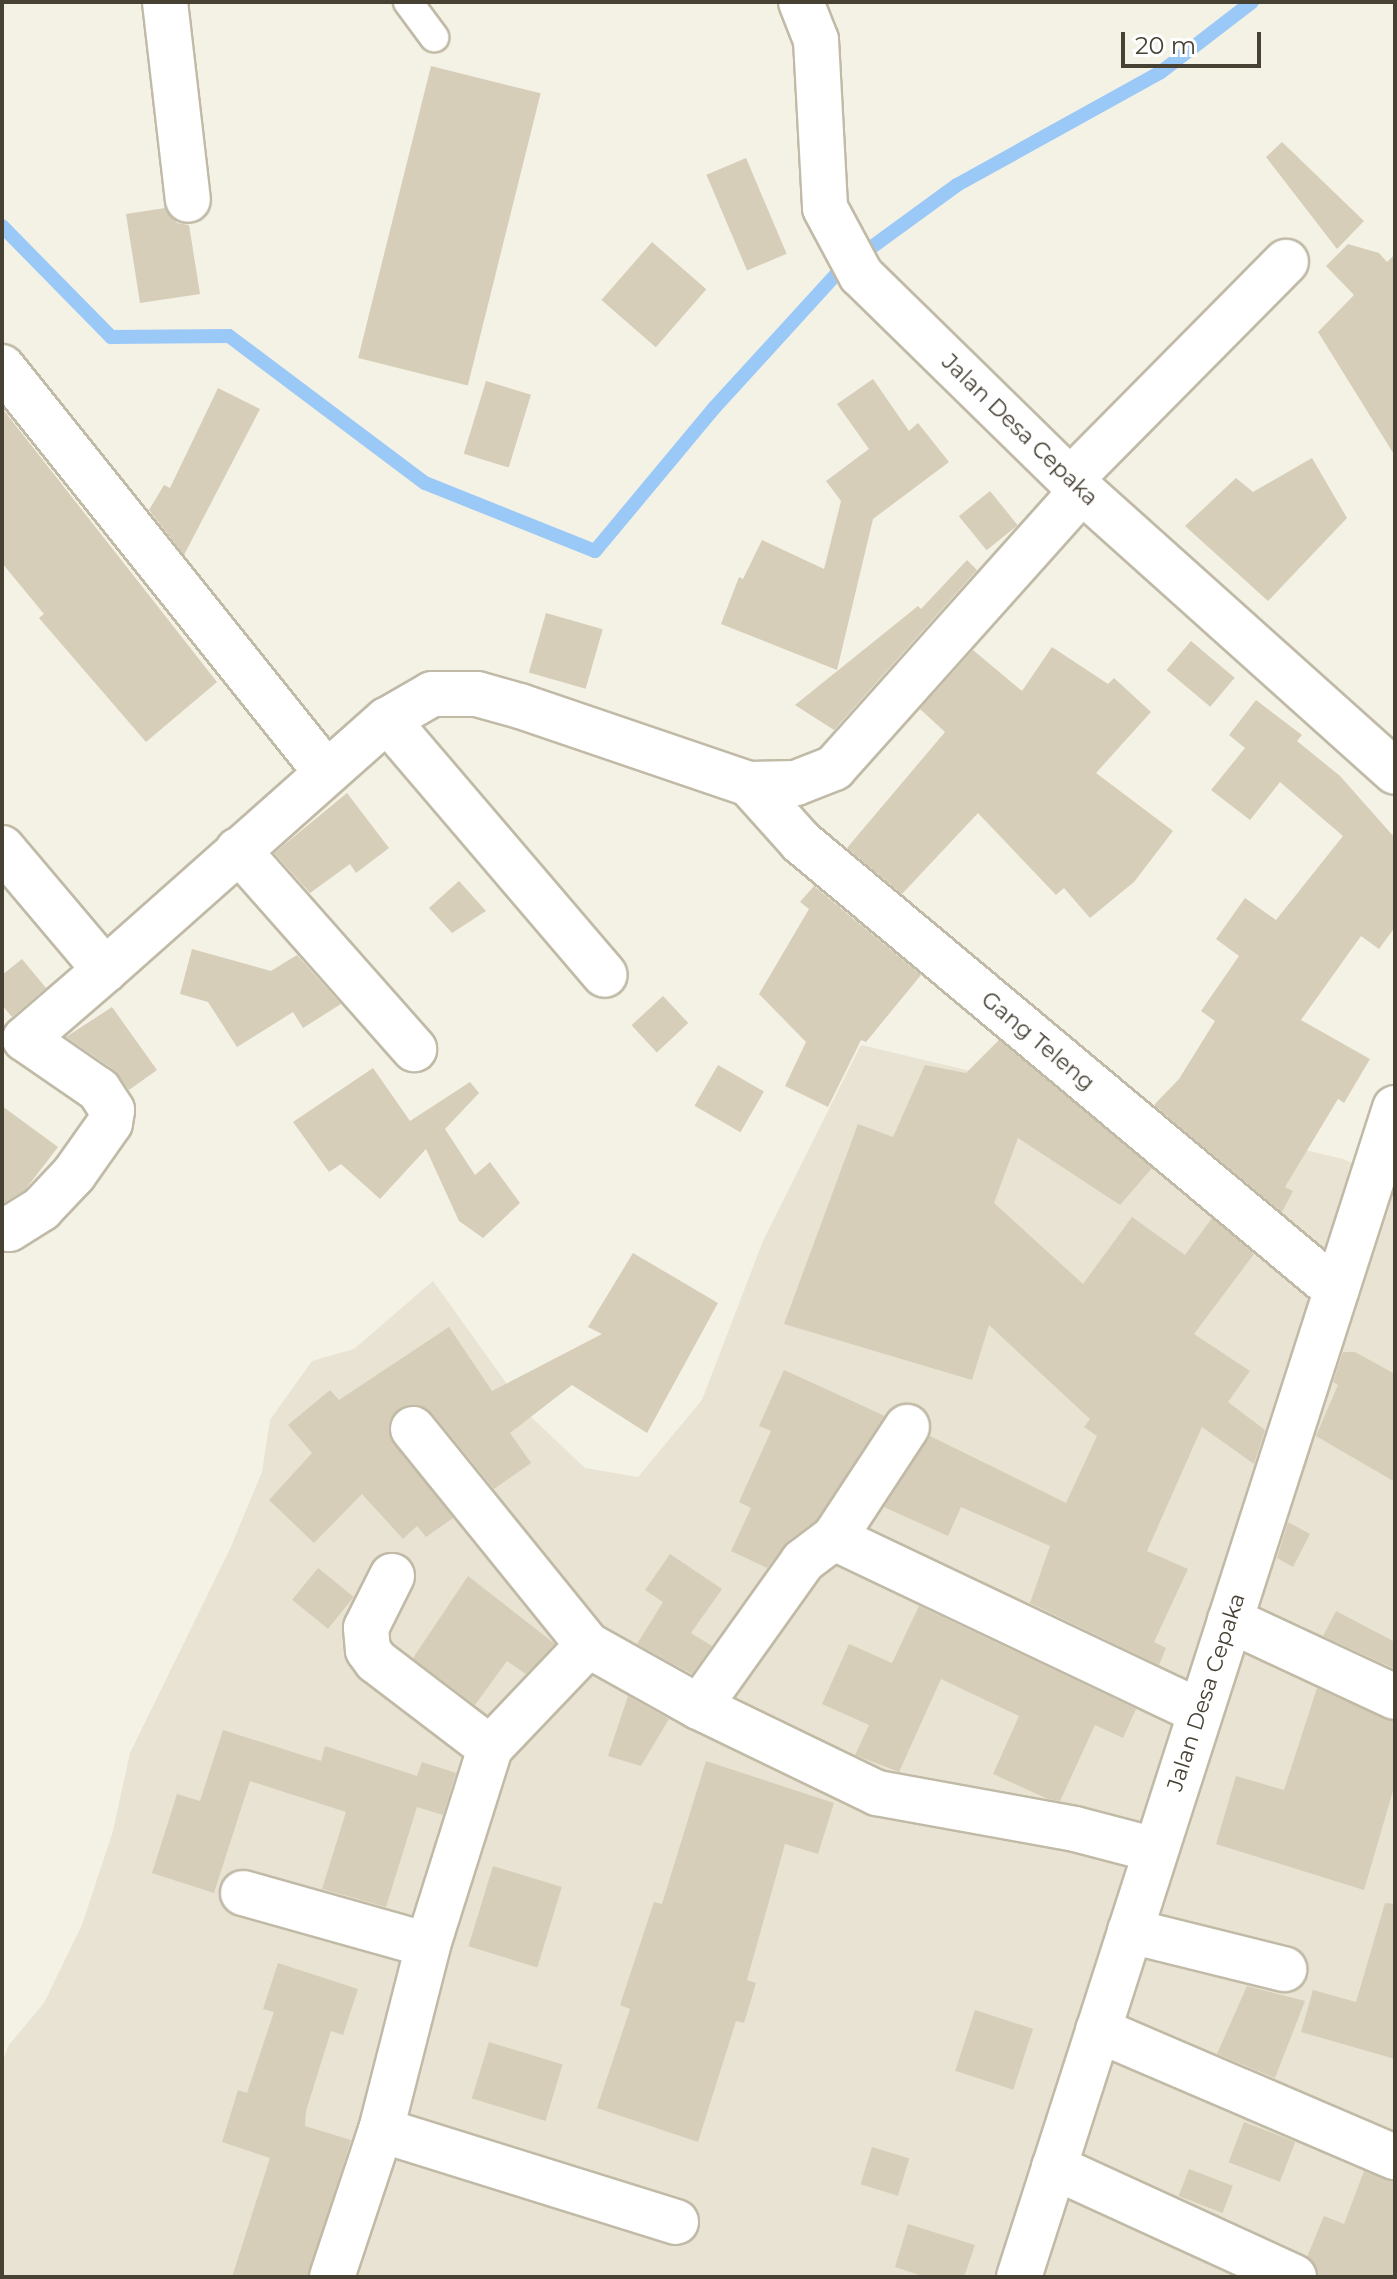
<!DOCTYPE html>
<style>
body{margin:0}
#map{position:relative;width:1397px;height:2279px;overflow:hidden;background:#f4f1e5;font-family:Montserrat,sans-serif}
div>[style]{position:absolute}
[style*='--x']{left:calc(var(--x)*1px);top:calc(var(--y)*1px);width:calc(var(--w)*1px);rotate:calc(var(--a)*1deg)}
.residential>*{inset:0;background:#e8e3d2}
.stream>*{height:14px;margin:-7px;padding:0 7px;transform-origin:7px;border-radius:7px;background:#9bc9f7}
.building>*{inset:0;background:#d7ceb9;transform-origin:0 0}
.roads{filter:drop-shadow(2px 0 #c0baa6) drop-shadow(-2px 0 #c0baa6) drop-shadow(0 2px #c0baa6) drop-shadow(0 -2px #c0baa6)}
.service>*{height:28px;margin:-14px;padding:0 14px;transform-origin:14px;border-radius:14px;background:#fff}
.minor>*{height:44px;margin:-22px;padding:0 22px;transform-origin:22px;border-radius:22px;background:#fff}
.tertiary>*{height:44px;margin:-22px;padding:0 22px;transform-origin:22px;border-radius:22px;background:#fff}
span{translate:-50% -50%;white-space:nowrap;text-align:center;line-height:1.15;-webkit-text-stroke:6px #fff;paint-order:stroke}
.street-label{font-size:22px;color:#474134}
.frame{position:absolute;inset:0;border:4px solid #474134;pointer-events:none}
.scale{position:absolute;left:1121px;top:32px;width:140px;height:36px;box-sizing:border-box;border:4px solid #474134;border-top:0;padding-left:10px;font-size:24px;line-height:28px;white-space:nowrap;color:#474134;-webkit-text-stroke:6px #fff;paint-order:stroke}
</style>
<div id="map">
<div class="residential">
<i style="clip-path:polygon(861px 1045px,1343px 1159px,1395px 1182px,1395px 2277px,2px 2277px,2px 2064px,8px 2046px,44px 2003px,82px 1925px,113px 1831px,130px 1753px,230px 1549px,262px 1472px,270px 1420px,312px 1361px,354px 1349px,433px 1281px,530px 1416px,585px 1468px,638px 1477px,702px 1400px,763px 1241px)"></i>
</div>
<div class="stream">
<i style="--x:2;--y:226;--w:156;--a:45.5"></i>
<i style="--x:111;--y:337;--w:118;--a:-0.5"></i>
<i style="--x:229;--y:336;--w:245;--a:36.9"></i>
<i style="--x:425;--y:483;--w:183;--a:21.8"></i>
<i style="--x:595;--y:551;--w:187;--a:-50.2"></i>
<i style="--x:715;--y:407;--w:184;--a:-47.6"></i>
<i style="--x:839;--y:271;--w:146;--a:-36.1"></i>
<i style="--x:957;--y:185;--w:233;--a:-29"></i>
<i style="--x:1161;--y:72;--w:115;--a:-37.6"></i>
</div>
<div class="building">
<i style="left:431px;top:66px;width:113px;height:301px;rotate:14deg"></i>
<i style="clip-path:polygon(1282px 142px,1364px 221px,1337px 249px,1266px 157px)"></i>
<i style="left:746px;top:158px;width:104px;height:43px;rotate:67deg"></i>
<i style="clip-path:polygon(165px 208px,177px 223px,189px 225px,200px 294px,140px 303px,126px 214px)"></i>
<i style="left:652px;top:242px;width:72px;height:77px;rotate:41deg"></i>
<i style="clip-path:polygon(1348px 244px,1379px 253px,1387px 262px,1395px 254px,1395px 456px,1318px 332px,1354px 295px,1326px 266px)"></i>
<i style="clip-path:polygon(873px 379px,909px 431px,918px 423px,949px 462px,873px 519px,837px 670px,721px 624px,739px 577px,743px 579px,762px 540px,824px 569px,841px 501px,826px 481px,869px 449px,837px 404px)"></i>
<i style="left:486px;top:381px;width:47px;height:76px;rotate:17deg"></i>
<i style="clip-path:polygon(218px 388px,260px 409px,184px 555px,149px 510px,164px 485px,170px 488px)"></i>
<i style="clip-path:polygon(2px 408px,217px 682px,146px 742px,39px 618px,44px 614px,2px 563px)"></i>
<i style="clip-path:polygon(1312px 458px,1347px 518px,1268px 601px,1185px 526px,1236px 478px,1253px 492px)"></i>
<i style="left:990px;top:491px;width:44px;height:40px;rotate:51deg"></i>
<i style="clip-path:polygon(967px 560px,977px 570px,834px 730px,795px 705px,918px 606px,921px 609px)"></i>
<i style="left:546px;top:613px;width:59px;height:62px;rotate:16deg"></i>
<i style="left:1191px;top:641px;width:57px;height:38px;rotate:40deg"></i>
<i style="clip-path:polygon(1052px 647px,1108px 684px,1114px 678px,1151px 712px,1096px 773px,1173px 831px,1134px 882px,1090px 918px,1064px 888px,1056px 895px,978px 813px,902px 894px,847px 848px,945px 732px,920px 709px,973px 650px,1022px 691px)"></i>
<i style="clip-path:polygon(1256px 700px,1302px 735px,1297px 741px,1340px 776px,1395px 838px,1395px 927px,1379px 949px,1361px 936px,1301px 1020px,1370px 1059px,1344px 1103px,1338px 1099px,1285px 1187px,1293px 1191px,1282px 1212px,1154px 1105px,1179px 1079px,1215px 1021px,1201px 1011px,1239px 956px,1216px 939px,1245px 898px,1276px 920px,1343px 836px,1280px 782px,1250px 820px,1211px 790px,1245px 748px,1229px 735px)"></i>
<i style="clip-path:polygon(347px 793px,389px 848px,356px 873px,350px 864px,310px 893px,274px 853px)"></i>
<i style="clip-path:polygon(459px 881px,486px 911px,452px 933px,429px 908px)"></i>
<i style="clip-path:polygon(814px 886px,921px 975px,866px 1042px,861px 1040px,828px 1107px,785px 1086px,806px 1042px,759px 994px,809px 909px,800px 902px)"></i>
<i style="clip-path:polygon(192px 949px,271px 971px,297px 955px,341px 1004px,303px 1028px,293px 1012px,237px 1047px,208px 1002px,180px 994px)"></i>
<i style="clip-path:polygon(22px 959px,46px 988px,12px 1017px,2px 1005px,2px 975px)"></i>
<i style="left:663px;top:996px;width:37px;height:43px;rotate:47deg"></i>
<i style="clip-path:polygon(112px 1007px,157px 1070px,129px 1090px,114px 1070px,66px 1037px)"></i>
<i style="clip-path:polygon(999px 1040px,1152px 1168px,1120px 1205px,1018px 1138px,994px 1203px,1083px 1284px,1132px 1217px,1185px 1255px,1212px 1218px,1254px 1254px,1194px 1334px,1250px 1371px,1228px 1402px,1265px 1430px,1254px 1464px,1202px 1427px,1147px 1551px,1188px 1569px,1154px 1642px,1166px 1648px,1159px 1665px,1030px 1603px,1050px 1546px,961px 1507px,948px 1536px,884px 1507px,930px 1436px,1066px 1503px,1097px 1436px,1084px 1427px,1090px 1419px,989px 1325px,972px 1380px,784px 1324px,858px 1124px,893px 1137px,925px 1065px,966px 1073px)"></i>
<i style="left:718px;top:1065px;width:53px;height:47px;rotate:30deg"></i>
<i style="clip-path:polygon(373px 1068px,410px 1121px,470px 1082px,479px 1093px,445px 1129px,475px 1175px,490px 1162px,520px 1203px,483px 1238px,459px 1221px,426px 1149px,380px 1199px,341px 1164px,329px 1172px,293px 1122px)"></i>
<i style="clip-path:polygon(2px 1106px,58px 1147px,25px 1190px,2px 1204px)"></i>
<i style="clip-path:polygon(633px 1253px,718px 1303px,647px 1433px,572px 1385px,510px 1433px,531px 1463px,494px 1489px,432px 1413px,408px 1405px,390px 1419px,389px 1434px,453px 1518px,426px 1537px,417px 1526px,403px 1539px,362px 1494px,314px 1543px,269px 1500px,312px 1453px,288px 1425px,330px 1390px,339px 1400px,449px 1327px,492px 1391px,602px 1334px,588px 1327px)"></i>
<i style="clip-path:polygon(1343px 1352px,1355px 1352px,1395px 1374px,1395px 1482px,1316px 1436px,1338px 1385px,1333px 1382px)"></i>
<i style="clip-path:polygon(784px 1370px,885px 1416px,816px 1521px,788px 1541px,767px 1568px,731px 1551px,751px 1508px,739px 1502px,771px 1431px,759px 1426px)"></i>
<i style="clip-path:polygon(1288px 1522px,1310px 1534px,1293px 1567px,1277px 1558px)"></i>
<i style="clip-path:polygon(670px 1554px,722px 1589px,691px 1633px,712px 1646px,692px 1674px,637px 1644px,663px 1602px,645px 1590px)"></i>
<i style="left:318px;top:1568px;width:46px;height:41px;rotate:39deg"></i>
<i style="clip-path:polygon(468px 1576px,555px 1644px,526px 1674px,507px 1661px,475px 1705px,413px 1658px)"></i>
<i style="clip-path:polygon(919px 1606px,1136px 1709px,1123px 1738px,1095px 1725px,1060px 1801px,1048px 1799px,993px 1774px,1019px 1716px,941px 1679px,899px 1772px,855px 1755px,869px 1725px,822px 1704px,849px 1644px,892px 1663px)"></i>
<i style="clip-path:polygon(1336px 1611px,1395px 1642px,1395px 1669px,1323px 1636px)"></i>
<i style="clip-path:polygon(1317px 1688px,1395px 1722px,1395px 1784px,1364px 1890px,1216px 1844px,1236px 1776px,1284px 1790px)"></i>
<i style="clip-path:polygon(628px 1696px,669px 1719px,641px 1766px,608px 1756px)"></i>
<i style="clip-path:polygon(223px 1730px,321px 1761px,325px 1746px,417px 1776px,422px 1762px,456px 1773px,443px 1815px,417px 1807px,386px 1907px,322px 1889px,346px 1812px,250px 1781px,214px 1893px,152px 1873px,177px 1794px,200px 1801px)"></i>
<i style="clip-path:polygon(706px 1761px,834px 1803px,818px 1854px,785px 1844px,747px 1980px,756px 1983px,744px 2023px,736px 2021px,698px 2142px,597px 2108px,630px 2009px,620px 2005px,654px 1902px,662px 1904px)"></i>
<i style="left:493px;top:1866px;width:72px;height:84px;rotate:17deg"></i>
<i style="clip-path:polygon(1385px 1903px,1395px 1904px,1395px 2059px,1301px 2032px,1313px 1990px,1356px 2002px)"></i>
<i style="clip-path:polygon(278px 1963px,358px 1989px,343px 2035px,331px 2031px,306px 2111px,305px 2126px,351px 2140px,308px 2277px,232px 2277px,270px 2158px,222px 2142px,238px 2090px,247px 2093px,274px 2012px,263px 2009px)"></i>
<i style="clip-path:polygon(1247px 1986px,1305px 2001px,1275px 2078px,1217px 2054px)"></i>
<i style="left:975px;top:2010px;width:61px;height:64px;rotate:18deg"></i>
<i style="left:489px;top:2042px;width:77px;height:59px;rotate:17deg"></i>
<i style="left:1244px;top:2122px;width:55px;height:43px;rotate:21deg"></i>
<i style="left:872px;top:2147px;width:39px;height:39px;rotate:17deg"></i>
<i style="left:1189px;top:2169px;width:47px;height:29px;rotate:21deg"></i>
<i style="clip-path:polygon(1364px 2171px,1395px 2182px,1395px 2277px,1319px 2277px,1307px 2257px,1324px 2216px,1344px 2224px)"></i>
<i style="clip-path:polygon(908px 2224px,975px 2245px,964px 2277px,925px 2277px,895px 2267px)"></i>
</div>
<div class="roads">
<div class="service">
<i style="--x:408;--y:2;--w:44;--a:53.4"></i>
</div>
<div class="minor">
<i style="--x:165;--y:2;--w:199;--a:83.4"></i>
<i style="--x:2;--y:367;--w:519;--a:51.34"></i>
<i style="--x:1070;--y:480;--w:307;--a:-45.3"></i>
<i style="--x:387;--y:720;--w:335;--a:49.5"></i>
<i style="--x:749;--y:784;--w:78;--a:48.1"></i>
<i style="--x:801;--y:842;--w:698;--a:39.94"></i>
<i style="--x:2;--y:848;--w:160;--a:49.8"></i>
<i style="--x:105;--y:970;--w:377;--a:-41.6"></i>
<i style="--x:387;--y:720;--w:52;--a:-30"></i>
<i style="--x:432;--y:694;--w:45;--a:0"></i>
<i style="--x:477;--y:694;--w:45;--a:15.6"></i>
<i style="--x:520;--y:706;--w:242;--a:18.8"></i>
<i style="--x:749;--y:784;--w:47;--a:-1.2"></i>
<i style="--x:796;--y:783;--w:41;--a:-21.5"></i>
<i style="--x:834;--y:768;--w:372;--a:-48.2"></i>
<i style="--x:238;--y:850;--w:266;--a:48.5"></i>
<i style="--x:9;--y:1229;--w:38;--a:-32"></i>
<i style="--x:41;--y:1209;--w:48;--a:-46.7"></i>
<i style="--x:74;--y:1174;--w:62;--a:-54.8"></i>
<i style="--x:110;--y:1123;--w:13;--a:-81"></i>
<i style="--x:112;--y:1110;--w:24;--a:-123"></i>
<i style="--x:99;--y:1090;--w:90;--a:-145.4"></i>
<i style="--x:25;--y:1039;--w:106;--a:-40.8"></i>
<i style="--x:413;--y:1429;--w:278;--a:51"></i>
<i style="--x:588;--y:1645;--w:127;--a:29.2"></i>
<i style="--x:699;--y:1707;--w:198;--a:25.8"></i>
<i style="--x:877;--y:1793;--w:201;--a:10.3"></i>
<i style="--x:1075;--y:1829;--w:83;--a:14.7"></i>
<i style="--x:834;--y:1538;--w:133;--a:-56.7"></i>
<i style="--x:392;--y:1576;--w:58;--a:116.6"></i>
<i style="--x:366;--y:1628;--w:22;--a:85"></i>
<i style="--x:368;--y:1650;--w:14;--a:54"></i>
<i style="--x:376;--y:1661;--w:143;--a:37.3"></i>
<i style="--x:1230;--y:1620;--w:182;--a:25"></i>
<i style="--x:699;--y:1707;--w:179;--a:-54.5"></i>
<i style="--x:803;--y:1561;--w:39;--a:-37"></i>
<i style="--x:834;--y:1538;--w:405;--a:25.4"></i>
<i style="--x:243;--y:1893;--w:192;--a:15.7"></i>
<i style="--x:1130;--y:1931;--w:159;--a:13.9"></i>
<i style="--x:1098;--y:2030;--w:323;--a:23.2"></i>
<i style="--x:381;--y:2130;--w:309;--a:17.3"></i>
<i style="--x:1054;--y:2167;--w:264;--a:24.6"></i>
<i style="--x:332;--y:2277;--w:155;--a:-71.6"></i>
<i style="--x:381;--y:2130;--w:191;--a:-75.7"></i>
<i style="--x:428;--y:1945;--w:207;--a:-72.5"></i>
<i style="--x:490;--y:1748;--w:142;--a:-46.4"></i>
</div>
<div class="tertiary">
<i style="--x:801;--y:2;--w:41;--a:68.5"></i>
<i style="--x:816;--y:40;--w:168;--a:86.9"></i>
<i style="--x:825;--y:208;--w:76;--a:61.8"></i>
<i style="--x:861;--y:275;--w:293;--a:44.4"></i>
<i style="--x:1070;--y:480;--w:437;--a:41.9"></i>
<i style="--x:1019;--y:2277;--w:1228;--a:-72.17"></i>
</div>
</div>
<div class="street-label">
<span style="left:1020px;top:430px;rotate:44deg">Jalan Desa Cepaka</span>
<span style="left:1038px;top:1041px;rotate:40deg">Gang Teleng</span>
<span style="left:1206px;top:1692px;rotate:-72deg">Jalan Desa Cepaka</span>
</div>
<div class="frame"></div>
<div class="scale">20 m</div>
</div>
